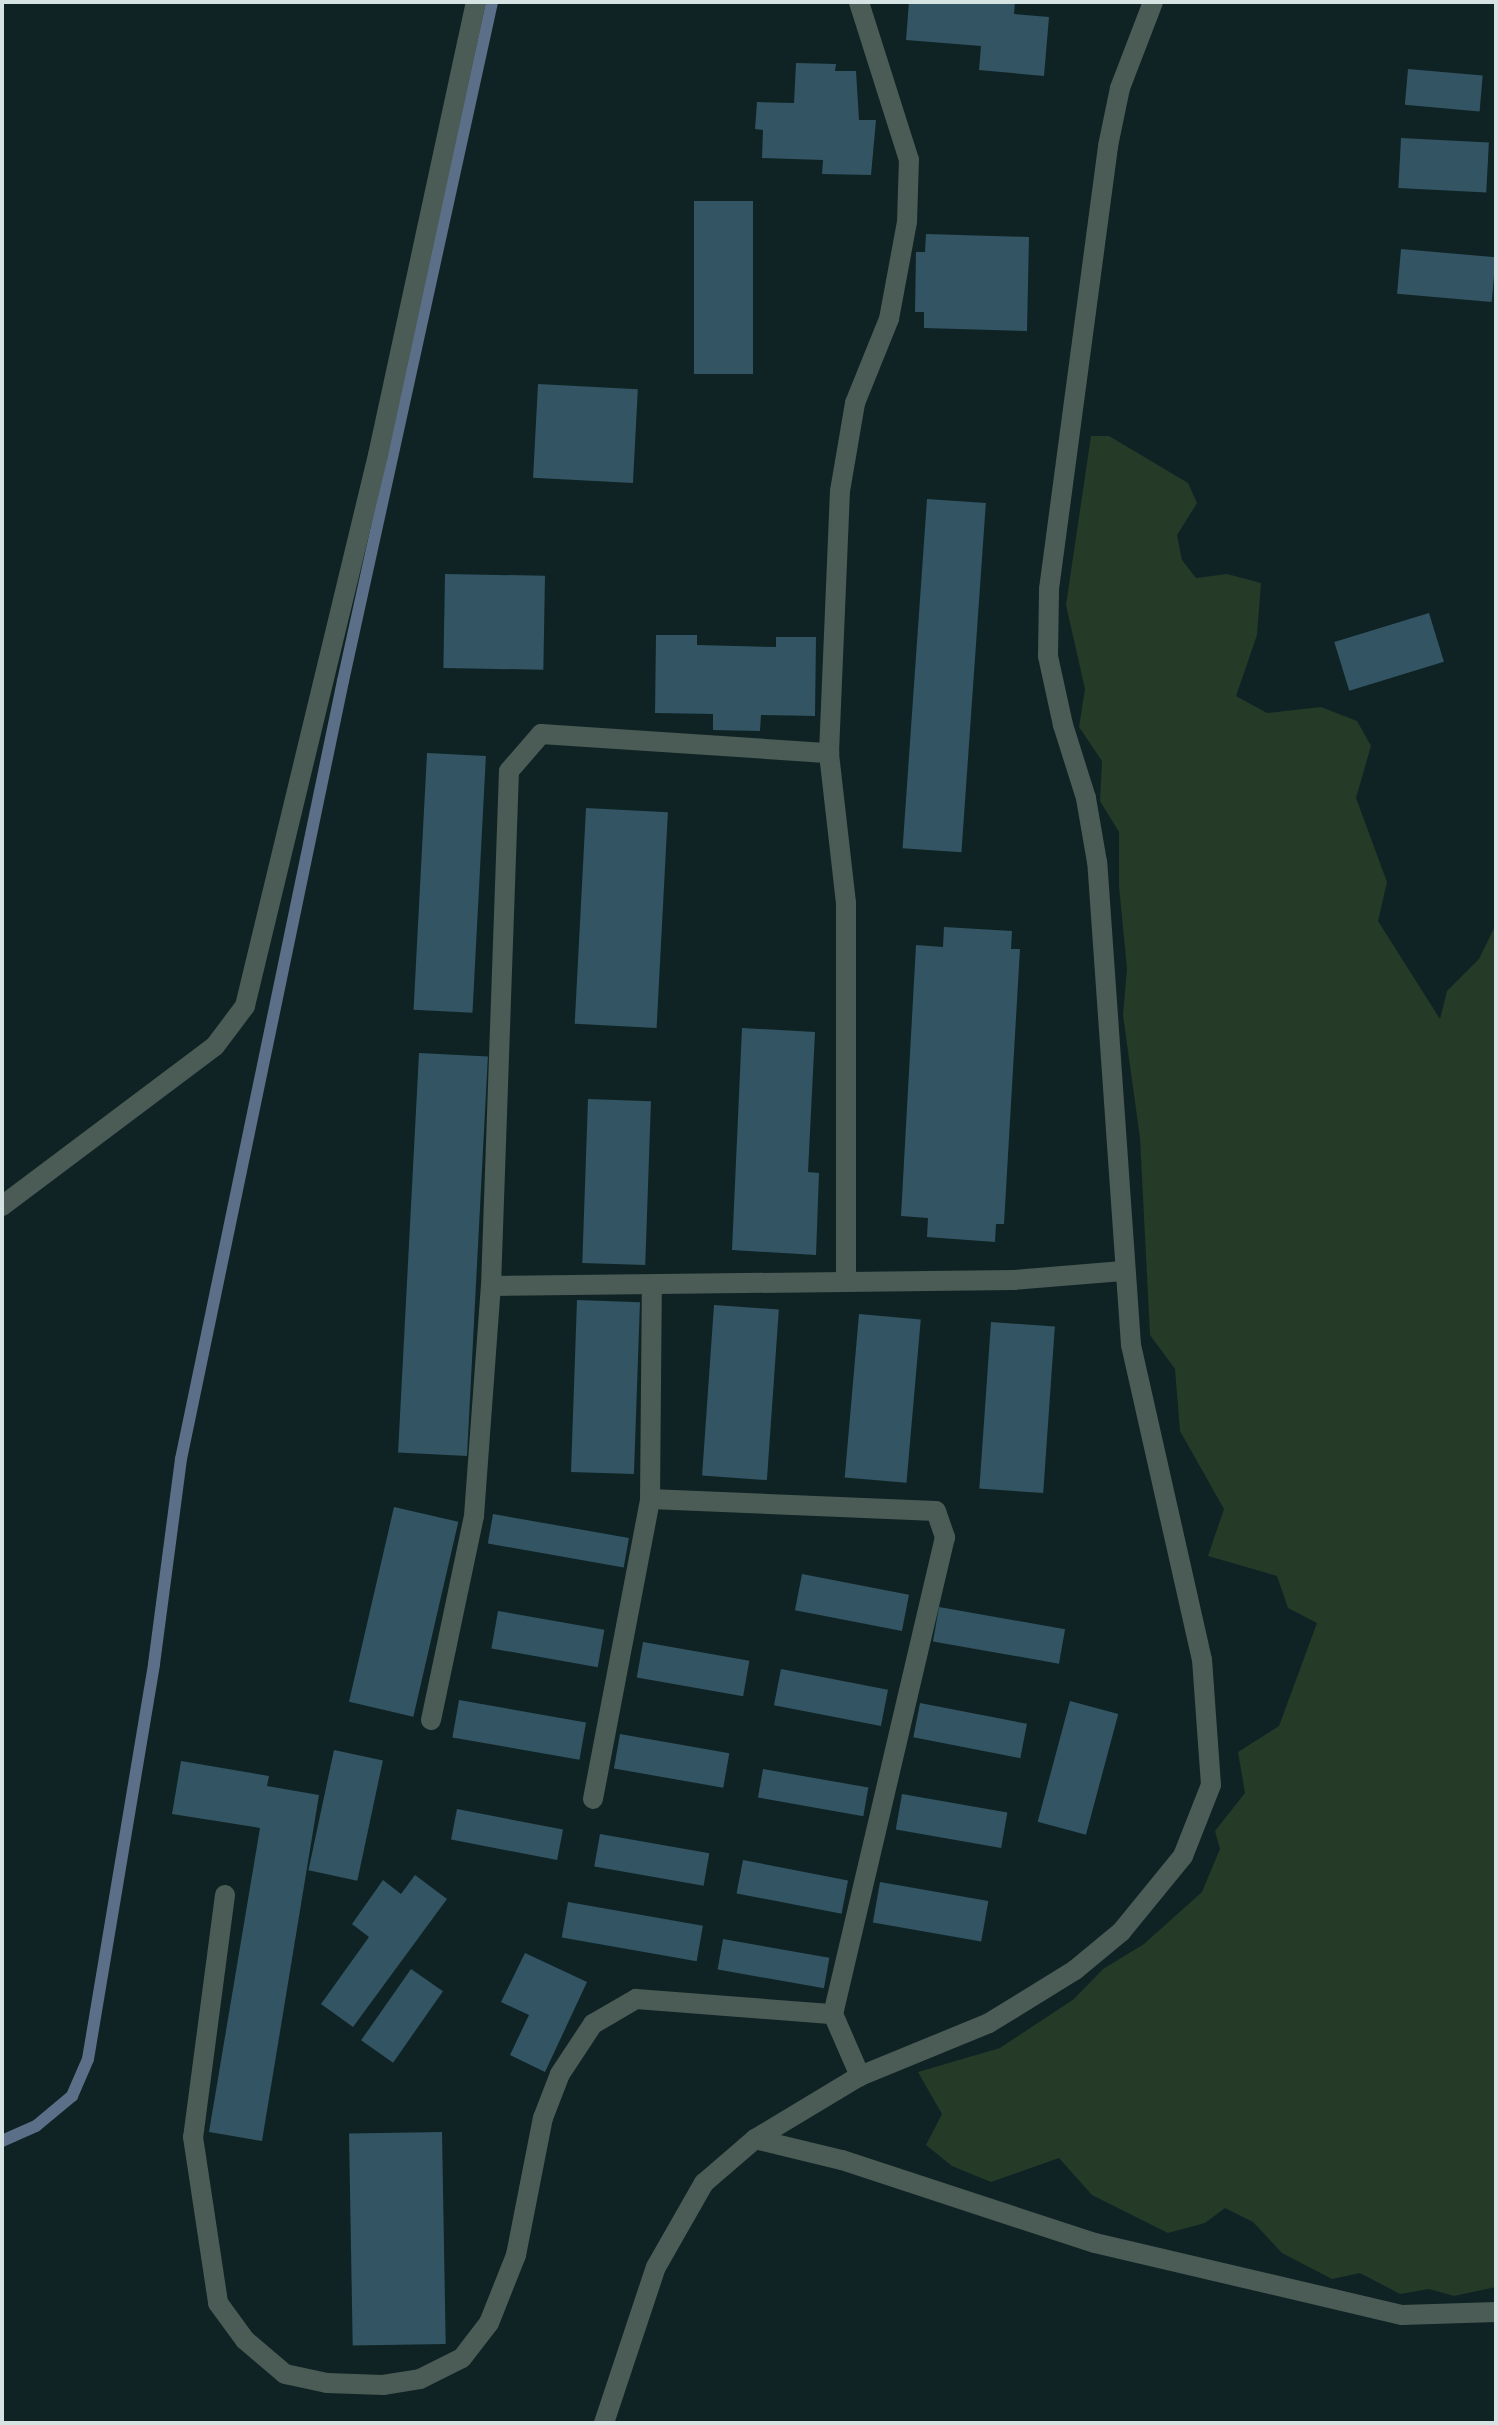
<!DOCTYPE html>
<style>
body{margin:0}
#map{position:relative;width:1498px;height:2425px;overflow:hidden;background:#0f2324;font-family:"Exo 2",sans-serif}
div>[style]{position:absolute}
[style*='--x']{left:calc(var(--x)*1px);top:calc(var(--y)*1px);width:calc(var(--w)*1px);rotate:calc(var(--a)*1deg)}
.green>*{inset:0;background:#263a28}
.stream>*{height:12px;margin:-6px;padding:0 6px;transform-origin:6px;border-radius:6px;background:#5b6f88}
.building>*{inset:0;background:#325463;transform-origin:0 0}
.minor>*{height:20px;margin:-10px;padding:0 10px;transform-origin:10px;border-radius:10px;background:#4b5b55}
span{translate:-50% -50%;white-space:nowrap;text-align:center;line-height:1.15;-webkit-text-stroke:7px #061a1b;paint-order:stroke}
.frame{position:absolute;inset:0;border:4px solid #d6e3e3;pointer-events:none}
</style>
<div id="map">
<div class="green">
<i style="clip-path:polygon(1091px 436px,1109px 436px,1188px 483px,1197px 503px,1177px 535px,1182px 560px,1196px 578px,1227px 574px,1261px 583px,1257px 635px,1236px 696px,1267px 713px,1321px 707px,1357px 721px,1371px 746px,1356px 798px,1387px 882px,1378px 921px,1440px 1019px,1447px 991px,1479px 959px,1496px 924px,1496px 2287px,1454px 2296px,1429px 2289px,1400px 2294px,1360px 2273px,1332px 2279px,1282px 2253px,1253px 2222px,1225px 2208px,1205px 2223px,1168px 2233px,1092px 2195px,1059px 2158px,991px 2182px,952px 2166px,926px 2145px,942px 2114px,918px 2072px,1000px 2048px,1074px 1999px,1103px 1969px,1144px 1944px,1202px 1892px,1220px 1849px,1215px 1831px,1245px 1793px,1238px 1752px,1279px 1726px,1317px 1623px,1288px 1608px,1277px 1576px,1208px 1556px,1224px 1509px,1180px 1431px,1175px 1369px,1150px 1335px,1140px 1138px,1123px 1015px,1127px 969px,1119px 886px,1119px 832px,1100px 801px,1102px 761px,1079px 727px,1085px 689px,1066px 605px)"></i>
</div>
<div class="stream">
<i style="--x:2;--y:2141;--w:37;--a:-24"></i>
<i style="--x:36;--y:2126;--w:47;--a:-39.8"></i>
<i style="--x:72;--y:2096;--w:40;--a:-66.6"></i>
<i style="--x:88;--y:2059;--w:400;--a:-80.5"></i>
<i style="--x:154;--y:1664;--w:207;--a:-82.5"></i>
<i style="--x:181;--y:1459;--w:795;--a:-78.24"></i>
<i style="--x:343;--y:681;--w:695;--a:-77.62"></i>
</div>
<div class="building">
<i style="clip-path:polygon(909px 2px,1015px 2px,1014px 14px,1049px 17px,1044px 76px,979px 70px,981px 46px,906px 40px)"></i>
<i style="clip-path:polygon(796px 63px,836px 64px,835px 71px,856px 71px,859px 120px,876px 120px,871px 175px,822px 174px,823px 160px,762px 158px,763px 130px,755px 129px,757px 102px,794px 103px)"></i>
<i style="left:1408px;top:69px;width:75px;height:36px;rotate:5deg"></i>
<i style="left:1401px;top:138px;width:88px;height:50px;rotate:3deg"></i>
<i style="left:694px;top:201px;width:59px;height:173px"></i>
<i style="clip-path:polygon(926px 234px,1029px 237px,1027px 331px,924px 328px,924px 312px,915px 312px,916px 252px,925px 252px)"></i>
<i style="left:1401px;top:249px;width:95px;height:45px;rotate:5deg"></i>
<i style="left:538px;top:384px;width:100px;height:94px;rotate:3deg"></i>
<i style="left:927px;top:499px;width:59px;height:350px;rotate:4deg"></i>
<i style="left:445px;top:574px;width:100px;height:94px;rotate:1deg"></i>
<i style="left:1429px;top:613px;width:51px;height:99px;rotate:73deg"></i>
<i style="clip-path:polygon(656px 635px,697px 635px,697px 645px,776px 647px,776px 637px,816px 637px,815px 716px,761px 715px,760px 731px,713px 730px,713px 714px,655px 713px)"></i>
<i style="left:427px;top:753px;width:59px;height:257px;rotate:3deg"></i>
<i style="left:586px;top:808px;width:82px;height:216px;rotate:3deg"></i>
<i style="clip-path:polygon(944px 927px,1012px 931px,1011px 949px,1020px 949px,1004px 1224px,996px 1224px,995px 1242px,927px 1237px,928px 1218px,901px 1216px,916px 945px,943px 947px)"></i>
<i style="clip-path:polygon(742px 1028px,815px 1032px,808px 1172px,819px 1173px,816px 1255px,732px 1250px)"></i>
<i style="left:419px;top:1053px;width:69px;height:400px;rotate:3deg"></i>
<i style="left:588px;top:1099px;width:63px;height:164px;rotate:2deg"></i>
<i style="left:577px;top:1300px;width:63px;height:172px;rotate:2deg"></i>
<i style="left:714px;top:1305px;width:65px;height:171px;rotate:4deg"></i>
<i style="left:859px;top:1314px;width:62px;height:164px;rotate:5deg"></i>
<i style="left:991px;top:1322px;width:64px;height:167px;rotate:4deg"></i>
<i style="left:394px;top:1507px;width:66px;height:200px;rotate:13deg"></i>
<i style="left:493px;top:1514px;width:138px;height:30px;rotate:10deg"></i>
<i style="left:802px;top:1574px;width:109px;height:37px;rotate:11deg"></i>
<i style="left:939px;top:1607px;width:128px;height:35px;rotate:10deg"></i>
<i style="left:498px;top:1611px;width:108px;height:38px;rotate:10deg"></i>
<i style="left:643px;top:1642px;width:108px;height:36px;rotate:10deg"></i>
<i style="left:781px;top:1669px;width:109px;height:37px;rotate:11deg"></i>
<i style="left:459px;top:1700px;width:129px;height:38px;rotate:10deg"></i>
<i style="left:1070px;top:1701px;width:50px;height:125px;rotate:15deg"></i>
<i style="left:920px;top:1703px;width:109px;height:35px;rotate:11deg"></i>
<i style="left:620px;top:1734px;width:111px;height:35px;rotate:10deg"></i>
<i style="left:334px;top:1750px;width:50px;height:123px;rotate:12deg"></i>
<i style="clip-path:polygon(181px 1761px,269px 1776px,267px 1786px,319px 1795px,262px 2141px,209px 2132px,260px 1828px,172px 1814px)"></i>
<i style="left:763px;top:1769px;width:107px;height:29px;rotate:10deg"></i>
<i style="left:902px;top:1794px;width:107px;height:36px;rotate:10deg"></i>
<i style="left:457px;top:1809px;width:108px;height:31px;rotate:11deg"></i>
<i style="left:600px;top:1834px;width:111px;height:33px;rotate:10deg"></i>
<i style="left:743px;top:1860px;width:107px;height:34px;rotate:11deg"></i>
<i style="clip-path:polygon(415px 1875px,447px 1899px,353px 2027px,321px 2004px,369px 1937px,352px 1924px,383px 1880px,401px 1894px)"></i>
<i style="left:880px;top:1882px;width:110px;height:41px;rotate:10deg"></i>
<i style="left:568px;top:1902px;width:137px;height:36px;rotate:10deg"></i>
<i style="left:723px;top:1939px;width:108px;height:31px;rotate:10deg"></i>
<i style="clip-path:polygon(525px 1953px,587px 1982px,545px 2072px,510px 2055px,529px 2015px,501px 2002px)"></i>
<i style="left:411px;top:1969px;width:39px;height:87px;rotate:35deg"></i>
<i style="left:442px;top:2132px;width:212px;height:93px;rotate:89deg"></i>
</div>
<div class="minor">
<i style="--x:2;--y:1206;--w:266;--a:-36.9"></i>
<i style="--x:215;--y:1046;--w:50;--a:-53.1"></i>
<i style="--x:245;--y:1006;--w:567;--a:-76.43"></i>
<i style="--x:378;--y:455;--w:463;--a:-77.8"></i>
<i style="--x:846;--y:1281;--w:378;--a:-90"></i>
<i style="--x:846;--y:903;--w:151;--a:-96.5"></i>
<i style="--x:829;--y:753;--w:262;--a:-87.6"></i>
<i style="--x:840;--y:491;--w:89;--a:-80.3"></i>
<i style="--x:855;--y:403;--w:91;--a:-68"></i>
<i style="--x:889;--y:319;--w:99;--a:-79.5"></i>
<i style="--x:907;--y:222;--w:62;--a:-88.2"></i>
<i style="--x:909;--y:160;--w:166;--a:-107.6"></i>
<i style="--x:491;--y:1286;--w:523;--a:-0.66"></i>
<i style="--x:1014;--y:1280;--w:109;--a:-4.7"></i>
<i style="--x:650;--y:1499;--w:286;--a:2.4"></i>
<i style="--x:936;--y:1511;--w:28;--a:71"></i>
<i style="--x:945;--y:1537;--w:490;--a:103.2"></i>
<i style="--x:431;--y:1720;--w:208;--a:-78.1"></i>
<i style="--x:474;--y:1516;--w:231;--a:-85.8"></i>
<i style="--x:491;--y:1286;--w:515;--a:-88"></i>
<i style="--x:509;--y:771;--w:49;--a:-49.1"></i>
<i style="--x:541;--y:734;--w:289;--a:3.8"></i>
<i style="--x:593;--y:1799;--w:305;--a:-79.2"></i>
<i style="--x:650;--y:1499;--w:214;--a:-89.5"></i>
<i style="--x:225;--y:1895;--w:244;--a:97.5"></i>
<i style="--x:193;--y:2137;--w:168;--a:81.4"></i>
<i style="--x:218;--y:2303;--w:46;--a:53.9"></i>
<i style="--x:245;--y:2340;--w:52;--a:40.4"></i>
<i style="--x:285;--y:2374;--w:43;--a:12.1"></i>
<i style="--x:327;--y:2383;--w:56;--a:2"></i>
<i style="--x:383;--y:2385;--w:37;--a:-9"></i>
<i style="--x:420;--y:2379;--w:47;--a:-26.6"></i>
<i style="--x:462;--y:2358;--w:44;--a:-52.4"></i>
<i style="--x:489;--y:2323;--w:73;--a:-68.3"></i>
<i style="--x:516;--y:2255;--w:140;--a:-78.9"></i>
<i style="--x:543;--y:2118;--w:47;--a:-68.9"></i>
<i style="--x:560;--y:2074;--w:60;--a:-56.6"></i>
<i style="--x:593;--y:2024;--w:50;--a:-30.2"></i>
<i style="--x:636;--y:1999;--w:198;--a:4.4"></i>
<i style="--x:833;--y:2014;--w:68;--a:66.5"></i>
<i style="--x:755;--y:2139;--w:89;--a:13.6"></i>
<i style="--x:842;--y:2160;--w:266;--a:18.2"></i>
<i style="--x:1095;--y:2243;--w:315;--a:13.2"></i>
<i style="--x:1402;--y:2315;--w:94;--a:-1.8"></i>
<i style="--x:604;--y:2423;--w:164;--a:-71.6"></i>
<i style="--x:656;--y:2267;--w:97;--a:-60.3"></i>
<i style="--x:704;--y:2183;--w:67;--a:-40.8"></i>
<i style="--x:755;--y:2139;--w:122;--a:-31"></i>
<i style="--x:860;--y:2076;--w:139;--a:-22.3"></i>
<i style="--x:989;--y:2023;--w:101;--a:-31.6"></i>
<i style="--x:1075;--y:1970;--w:60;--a:-39.6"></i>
<i style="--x:1121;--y:1932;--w:98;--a:-50.8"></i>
<i style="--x:1183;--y:1856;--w:76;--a:-68.5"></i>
<i style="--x:1211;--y:1785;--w:125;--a:-94.1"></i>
<i style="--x:1202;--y:1660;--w:323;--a:-102.7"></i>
<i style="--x:1131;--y:1345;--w:484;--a:-94"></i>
<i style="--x:1097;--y:862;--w:65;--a:-99.8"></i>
<i style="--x:1086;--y:798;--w:77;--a:-107.5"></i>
<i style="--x:1063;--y:725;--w:71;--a:-102.3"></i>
<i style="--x:1048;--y:656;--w:67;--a:-89.1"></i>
<i style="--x:1049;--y:589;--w:447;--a:-82.4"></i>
<i style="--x:1108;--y:146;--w:59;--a:-78.3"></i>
<i style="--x:1120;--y:88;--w:92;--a:-69"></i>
</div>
<div class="frame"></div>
</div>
